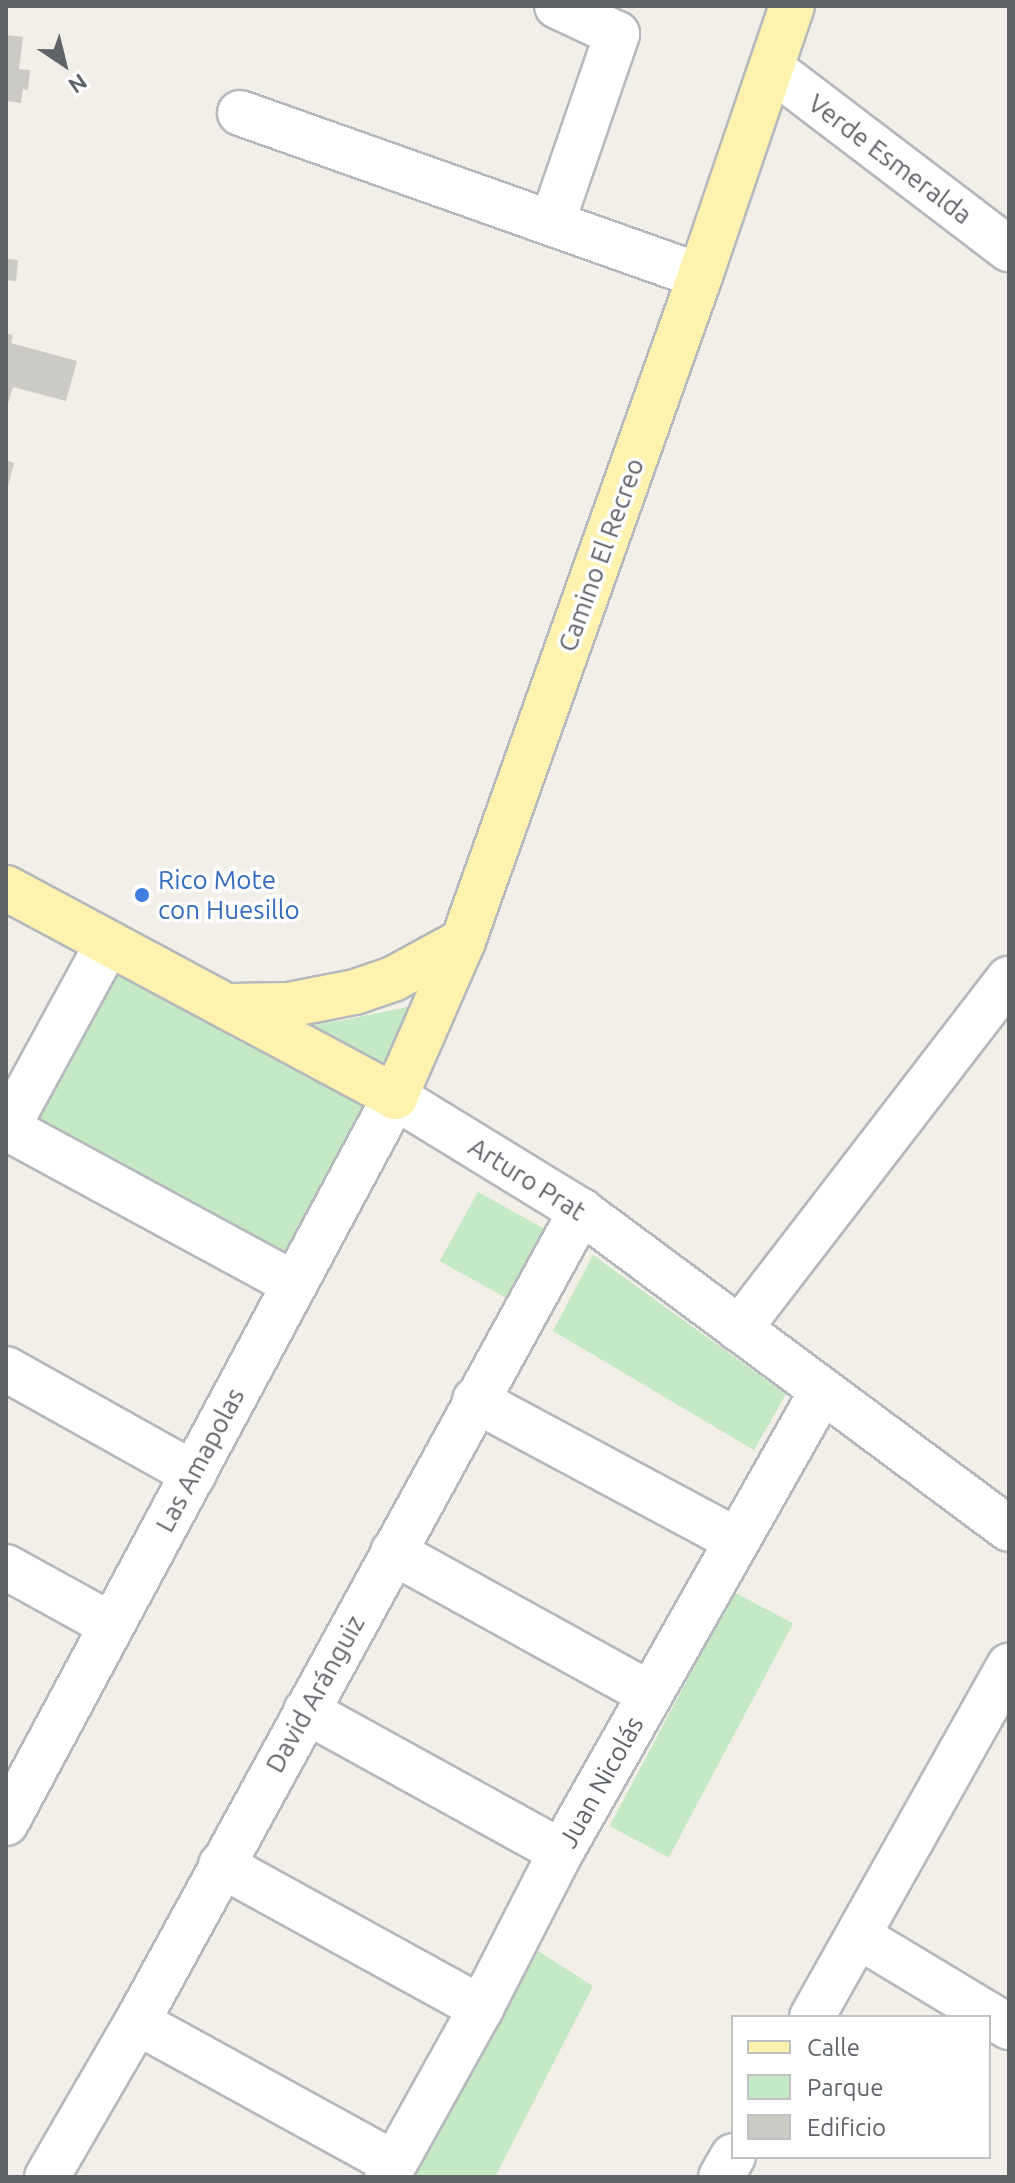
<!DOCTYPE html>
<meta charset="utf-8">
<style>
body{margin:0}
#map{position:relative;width:1015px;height:2183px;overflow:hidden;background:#f1efe8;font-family:Ubuntu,sans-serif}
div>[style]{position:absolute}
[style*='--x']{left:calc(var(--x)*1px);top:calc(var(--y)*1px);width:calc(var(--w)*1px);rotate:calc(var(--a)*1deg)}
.green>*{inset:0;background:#c5e8c5;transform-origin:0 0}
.building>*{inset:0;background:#cccac5;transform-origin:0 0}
.roads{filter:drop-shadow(2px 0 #b5b8bc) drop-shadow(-2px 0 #b5b8bc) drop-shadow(0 2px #b5b8bc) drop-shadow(0 -2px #b5b8bc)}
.minor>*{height:44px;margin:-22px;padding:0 22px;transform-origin:22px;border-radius:22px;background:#fff}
.major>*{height:44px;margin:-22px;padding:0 22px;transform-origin:22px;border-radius:22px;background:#fff2af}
.dots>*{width:22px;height:22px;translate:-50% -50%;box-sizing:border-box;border:4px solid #fff;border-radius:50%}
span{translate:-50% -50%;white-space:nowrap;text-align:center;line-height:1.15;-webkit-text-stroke:7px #fff;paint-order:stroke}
.street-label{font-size:26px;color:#5f6368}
.shop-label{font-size:26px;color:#366cbe}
.left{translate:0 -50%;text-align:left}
.frame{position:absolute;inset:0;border:8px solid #5f6368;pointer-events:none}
.legend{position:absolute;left:731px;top:2015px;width:260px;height:144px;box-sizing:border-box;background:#fff;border:2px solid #bfc1c3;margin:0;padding:10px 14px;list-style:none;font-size:24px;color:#5f6368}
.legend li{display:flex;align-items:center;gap:16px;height:40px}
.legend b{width:40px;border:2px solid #bfc1c3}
.north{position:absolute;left:24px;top:24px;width:80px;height:80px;-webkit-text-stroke:6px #fff;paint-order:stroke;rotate:145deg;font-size:22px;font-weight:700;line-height:32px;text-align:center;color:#5f6368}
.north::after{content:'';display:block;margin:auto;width:28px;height:36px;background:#5f6368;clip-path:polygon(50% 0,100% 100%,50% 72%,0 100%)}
</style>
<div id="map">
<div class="green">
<i style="left:108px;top:943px;width:326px;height:211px;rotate:28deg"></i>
<i style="clip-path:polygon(441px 978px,389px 1077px,261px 1017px,339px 1021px,408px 1007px)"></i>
<i style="left:478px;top:1192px;width:76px;height:79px;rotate:29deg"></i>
<i style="clip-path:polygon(593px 1255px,786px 1394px,754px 1450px,553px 1331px)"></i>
<i style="left:734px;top:1592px;width:67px;height:265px;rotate:28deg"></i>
<i style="clip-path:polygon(538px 1951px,593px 1986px,495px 2177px,415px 2177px)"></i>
</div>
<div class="building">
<i style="clip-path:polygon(6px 35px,23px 37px,19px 69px,30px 70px,28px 90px,23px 89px,21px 103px,6px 101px)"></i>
<i style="left:6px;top:259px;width:12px;height:21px;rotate:5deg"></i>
<i style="clip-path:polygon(6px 333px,13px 335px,11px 343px,77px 361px,66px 401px,13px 387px,6px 410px)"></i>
<i style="clip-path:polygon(6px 460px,14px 463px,7px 490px,6px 490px)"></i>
</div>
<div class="roads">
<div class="minor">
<i style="--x:771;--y:68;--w:299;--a:37.3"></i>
<i style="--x:240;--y:113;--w:488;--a:19.5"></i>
<i style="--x:552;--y:223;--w:200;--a:-71"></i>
<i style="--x:617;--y:34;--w:66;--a:-155"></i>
<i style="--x:7;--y:1128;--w:327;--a:28.5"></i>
<i style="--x:6;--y:1130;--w:213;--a:-61.4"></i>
<i style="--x:739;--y:1329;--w:442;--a:-52.4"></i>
<i style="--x:6;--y:1369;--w:215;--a:29.2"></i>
<i style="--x:475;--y:1400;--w:296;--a:28.2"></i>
<i style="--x:393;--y:1552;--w:294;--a:28.9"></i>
<i style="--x:6;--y:1567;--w:120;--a:28.9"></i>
<i style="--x:306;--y:1711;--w:291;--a:28.9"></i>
<i style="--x:6;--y:1823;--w:824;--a:-61.82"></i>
<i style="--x:395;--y:1097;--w:218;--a:31.5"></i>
<i style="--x:581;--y:1211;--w:533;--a:36.61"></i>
<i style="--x:221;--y:1865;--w:297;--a:28.8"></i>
<i style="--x:858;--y:1936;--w:176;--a:31.1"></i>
<i style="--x:812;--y:2017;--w:403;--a:-60.7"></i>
<i style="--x:137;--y:2022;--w:293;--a:28.8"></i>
<i style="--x:47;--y:2177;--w:179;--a:-59.9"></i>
<i style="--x:137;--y:2022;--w:925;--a:-61.3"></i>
<i style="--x:387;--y:2177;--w:193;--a:-60.9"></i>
<i style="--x:481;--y:2008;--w:175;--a:-62.9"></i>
<i style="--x:561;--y:1852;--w:530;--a:-60.48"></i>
<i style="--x:721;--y:2177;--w:24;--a:-60"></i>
</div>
<div class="major">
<i style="--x:6;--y:888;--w:442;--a:28.2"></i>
<i style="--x:395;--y:1097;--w:170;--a:-66.4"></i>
<i style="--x:463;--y:941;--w:706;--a:-70.38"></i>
<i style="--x:700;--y:276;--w:285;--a:-71.2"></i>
<i style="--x:227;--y:1006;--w:61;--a:-0.9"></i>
<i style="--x:288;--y:1005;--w:68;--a:-11"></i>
<i style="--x:355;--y:992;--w:40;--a:-18.9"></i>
<i style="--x:393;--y:979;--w:80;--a:-28.5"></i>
</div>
</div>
<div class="dots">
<i style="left:142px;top:895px;background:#3f7fe0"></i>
</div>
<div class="street-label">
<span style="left:890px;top:159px;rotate:37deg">Verde Esmeralda</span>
<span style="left:601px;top:555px;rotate:-70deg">Camino El Recreo</span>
<span style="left:527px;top:1179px;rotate:32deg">Arturo Prat</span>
<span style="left:200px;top:1460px;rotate:-62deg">Las Amapolas</span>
<span style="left:315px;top:1694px;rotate:-61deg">David Aránguiz</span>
<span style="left:601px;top:1782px;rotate:-61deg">Juan Nicolás</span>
</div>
<div class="shop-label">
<span class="left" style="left:158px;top:895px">Rico Mote<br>con Huesillo</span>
</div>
<div class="frame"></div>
<ul class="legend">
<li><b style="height:10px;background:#fff2af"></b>Calle</li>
<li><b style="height:22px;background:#c5e8c5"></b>Parque</li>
<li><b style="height:22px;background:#cccac5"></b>Edificio</li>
</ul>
<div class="north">N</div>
</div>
